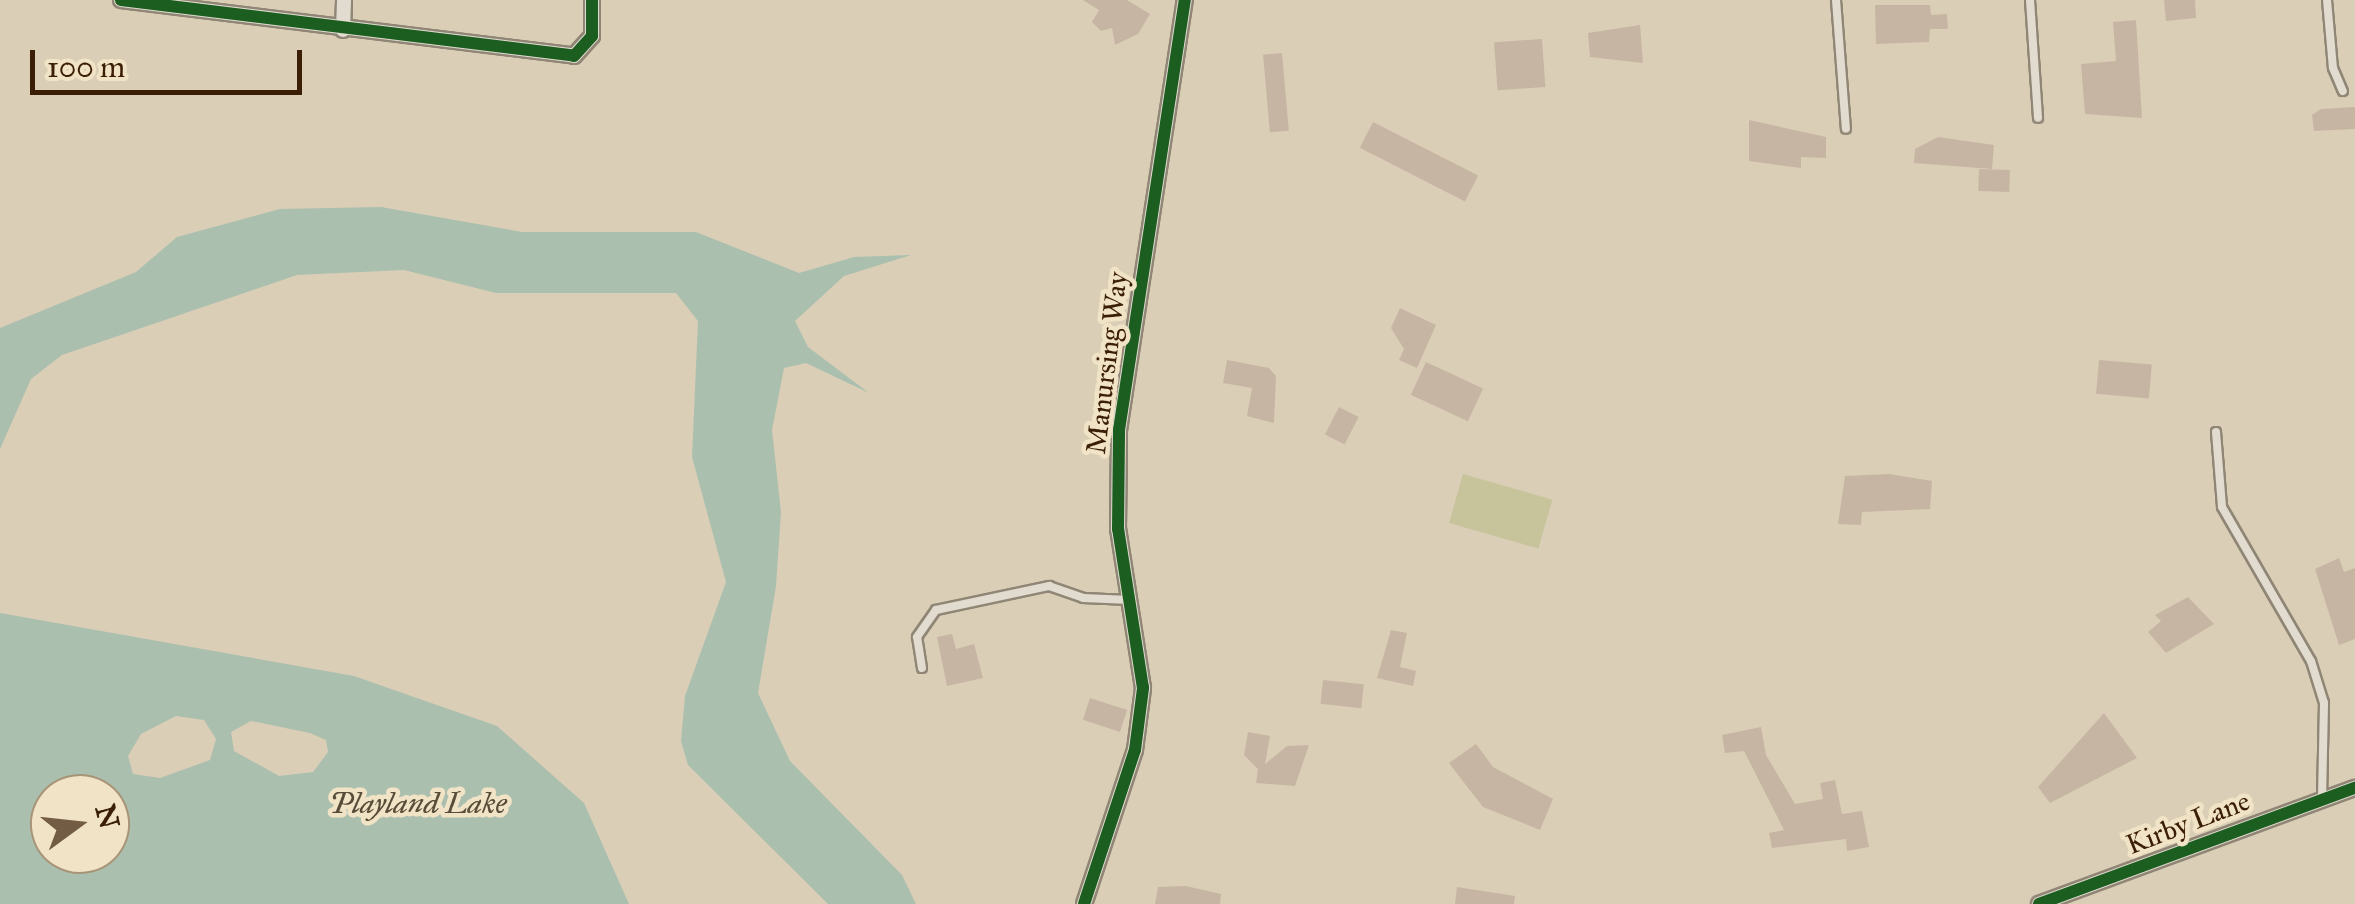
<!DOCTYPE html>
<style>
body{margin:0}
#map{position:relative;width:2355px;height:904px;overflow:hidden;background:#daceb6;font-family:"IM FELL Great Primer",serif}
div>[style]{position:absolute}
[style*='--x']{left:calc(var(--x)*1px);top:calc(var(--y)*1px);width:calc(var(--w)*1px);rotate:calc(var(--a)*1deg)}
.green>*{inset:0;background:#c7c49c;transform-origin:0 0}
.water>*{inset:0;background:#abbfaf}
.building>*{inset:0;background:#c7b5a3;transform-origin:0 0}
.roads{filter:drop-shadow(2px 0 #908675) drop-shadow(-2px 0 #908675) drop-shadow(0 2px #908675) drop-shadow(0 -2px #908675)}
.lane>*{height:8px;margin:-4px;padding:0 4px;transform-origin:4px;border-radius:4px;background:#e2dcd0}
.street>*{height:14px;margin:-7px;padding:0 7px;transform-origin:7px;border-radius:7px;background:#e2dcd0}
.cycleway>*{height:12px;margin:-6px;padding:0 6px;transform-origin:6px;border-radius:6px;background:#1b5e20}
span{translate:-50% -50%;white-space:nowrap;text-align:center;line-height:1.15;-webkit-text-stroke:9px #f1e3c6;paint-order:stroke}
.street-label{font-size:28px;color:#3b1e06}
.water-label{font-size:30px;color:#574c38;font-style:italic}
.north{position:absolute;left:30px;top:774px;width:100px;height:100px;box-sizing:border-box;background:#f1e3c6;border:2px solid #a89479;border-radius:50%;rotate:75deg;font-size:28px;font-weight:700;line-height:40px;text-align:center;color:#3b1e06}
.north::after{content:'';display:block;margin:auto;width:35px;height:45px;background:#735c44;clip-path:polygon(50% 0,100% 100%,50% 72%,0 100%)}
.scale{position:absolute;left:30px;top:50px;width:272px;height:45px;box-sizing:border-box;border:5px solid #3b1e06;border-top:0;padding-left:12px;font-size:30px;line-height:35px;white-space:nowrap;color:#3b1e06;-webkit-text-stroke:8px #f1e3c6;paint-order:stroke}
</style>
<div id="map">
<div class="green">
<i style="left:1463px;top:474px;width:93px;height:51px;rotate:16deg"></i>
</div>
<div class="water">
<i style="clip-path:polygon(381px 207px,522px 232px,696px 232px,799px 273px,854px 257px,911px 255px,844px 276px,795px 321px,808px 347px,869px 393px,806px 363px,784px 368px,772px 430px,781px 512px,776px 586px,758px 693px,790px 761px,902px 875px,916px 904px,828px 904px,688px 765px,681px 741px,685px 696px,726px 582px,692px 457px,698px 321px,676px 293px,496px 293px,404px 270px,297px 275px,62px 355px,31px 379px,0 449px,0 328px,136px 272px,177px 237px,280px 209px)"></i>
<i style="clip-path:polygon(evenodd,0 613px,354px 676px,497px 726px,584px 803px,629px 904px,0 904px,0 613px,176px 716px,204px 720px,216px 739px,210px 760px,160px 778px,133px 774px,128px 756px,141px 734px,176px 716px,0 613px,251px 721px,310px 733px,326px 740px,328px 752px,313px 772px,279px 776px,234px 751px,231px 732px,251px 721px,0 613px,50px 794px,110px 794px,110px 854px,50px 854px,50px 794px)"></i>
</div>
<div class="building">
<i style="clip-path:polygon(1083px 0,1127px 0,1150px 14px,1138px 34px,1115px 45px,1112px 28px,1101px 31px,1092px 22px,1099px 10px)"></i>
<i style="clip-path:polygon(2164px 0,2195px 0,2196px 18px,2166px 21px)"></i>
<i style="clip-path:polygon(1875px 5px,1930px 5px,1931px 15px,1947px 14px,1948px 29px,1930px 29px,1929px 42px,1876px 44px)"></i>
<i style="clip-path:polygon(2136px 20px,2142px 118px,2085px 114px,2081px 64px,2116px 61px,2113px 22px)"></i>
<i style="clip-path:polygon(1640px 25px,1643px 63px,1590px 57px,1588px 33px)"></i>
<i style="left:1542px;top:39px;width:48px;height:48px;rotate:86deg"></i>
<i style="left:1282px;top:53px;width:78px;height:19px;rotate:85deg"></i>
<i style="clip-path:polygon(2355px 107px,2355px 129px,2314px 131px,2312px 115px,2321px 109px)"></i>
<i style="clip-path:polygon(1749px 120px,1826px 137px,1826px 158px,1801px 157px,1801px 168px,1749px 161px)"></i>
<i style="left:1373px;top:122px;width:118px;height:29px;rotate:27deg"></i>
<i style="clip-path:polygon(1938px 137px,1994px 145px,1992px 169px,1914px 163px,1915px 149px)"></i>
<i style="left:1979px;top:169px;width:31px;height:22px;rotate:2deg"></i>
<i style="clip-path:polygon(1400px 308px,1436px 325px,1417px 368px,1399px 360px,1404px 349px,1391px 328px)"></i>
<i style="clip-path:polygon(1227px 360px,1269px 368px,1276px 376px,1274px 423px,1247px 416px,1252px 388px,1223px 383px)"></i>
<i style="left:2099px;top:360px;width:53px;height:34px;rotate:5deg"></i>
<i style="left:1426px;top:362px;width:63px;height:36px;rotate:25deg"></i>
<i style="left:1339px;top:407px;width:22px;height:31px;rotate:27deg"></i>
<i style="clip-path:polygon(1889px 474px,1932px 481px,1930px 509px,1862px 512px,1861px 525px,1838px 524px,1845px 476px)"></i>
<i style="clip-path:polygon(2339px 558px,2344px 572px,2355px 568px,2355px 639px,2339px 645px,2315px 569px)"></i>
<i style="clip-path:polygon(2188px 597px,2214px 624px,2166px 653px,2148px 632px,2161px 621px,2155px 615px)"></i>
<i style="clip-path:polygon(1391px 630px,1407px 633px,1400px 667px,1416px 671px,1413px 686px,1377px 678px)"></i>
<i style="clip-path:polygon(952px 634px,956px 649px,974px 644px,983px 678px,947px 686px,937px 637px)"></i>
<i style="left:1323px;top:680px;width:41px;height:24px;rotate:6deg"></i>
<i style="left:1090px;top:698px;width:39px;height:23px;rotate:18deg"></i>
<i style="clip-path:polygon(2104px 713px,2137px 758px,2050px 803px,2038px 787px)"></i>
<i style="clip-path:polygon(1761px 727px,1766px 755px,1795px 804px,1823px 799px,1820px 783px,1835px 780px,1842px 814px,1862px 811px,1869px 847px,1847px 851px,1846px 839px,1772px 848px,1769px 833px,1784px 830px,1744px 751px,1725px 753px,1722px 735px)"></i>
<i style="clip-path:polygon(1248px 732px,1270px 736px,1265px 764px,1287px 746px,1309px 745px,1295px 786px,1256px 783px,1258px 769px,1244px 755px)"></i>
<i style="clip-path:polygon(1476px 744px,1493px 767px,1553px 799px,1540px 830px,1483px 807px,1462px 780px,1449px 763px)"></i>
<i style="clip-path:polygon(1186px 886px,1221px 894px,1220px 904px,1155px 904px,1158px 887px)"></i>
<i style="clip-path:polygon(1457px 887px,1515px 896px,1514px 904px,1455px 904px)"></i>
</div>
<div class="roads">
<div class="lane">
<i style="--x:1836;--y:0;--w:129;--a:85.6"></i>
<i style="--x:2030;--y:0;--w:118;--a:86.1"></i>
<i style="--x:2327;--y:0;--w:68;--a:85"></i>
<i style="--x:2333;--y:68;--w:25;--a:67"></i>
<i style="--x:2216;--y:432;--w:75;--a:85.4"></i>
<i style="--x:2222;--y:507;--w:178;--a:60"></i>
<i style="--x:2311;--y:661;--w:44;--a:72.8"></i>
<i style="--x:2324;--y:703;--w:97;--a:91.2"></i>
<i style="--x:922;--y:668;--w:31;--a:-99"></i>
<i style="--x:917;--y:637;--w:33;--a:-55"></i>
<i style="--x:936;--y:610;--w:116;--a:-12"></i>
<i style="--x:1049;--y:586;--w:36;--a:19"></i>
<i style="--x:1083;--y:598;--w:47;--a:2.4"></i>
</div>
<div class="street">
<i style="--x:121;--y:0;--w:456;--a:7"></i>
<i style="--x:574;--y:56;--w:27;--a:-48"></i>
<i style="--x:592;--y:36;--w:36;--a:-90"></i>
<i style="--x:343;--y:30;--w:30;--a:-88"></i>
<i style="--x:1084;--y:904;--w:162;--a:-71.7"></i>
<i style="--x:1135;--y:750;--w:63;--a:-82.6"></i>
<i style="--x:1143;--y:688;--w:161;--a:-98.9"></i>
<i style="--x:1118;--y:529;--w:99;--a:-89.4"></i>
<i style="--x:1119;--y:430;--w:435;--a:-81.3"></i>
<i style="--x:2039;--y:904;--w:337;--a:-20.2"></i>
</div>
</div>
<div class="cycleway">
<i style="--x:121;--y:0;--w:456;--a:7"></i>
<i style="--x:574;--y:56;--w:27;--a:-48"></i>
<i style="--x:592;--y:36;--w:36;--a:-90"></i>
<i style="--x:1084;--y:904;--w:162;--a:-71.7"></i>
<i style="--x:1135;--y:750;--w:63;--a:-82.6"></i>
<i style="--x:1143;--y:688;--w:161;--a:-98.9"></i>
<i style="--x:1118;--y:529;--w:99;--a:-89.4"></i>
<i style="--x:1119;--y:430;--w:435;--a:-81.3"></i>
<i style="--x:2039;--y:904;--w:337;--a:-20.2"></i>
</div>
<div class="street-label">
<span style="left:1107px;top:363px;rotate:-83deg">Manursing Way</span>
<span style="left:2188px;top:823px;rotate:-21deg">Kirby Lane</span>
</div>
<div class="water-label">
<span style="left:418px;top:803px">Playland Lake</span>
</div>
<div class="north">N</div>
<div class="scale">100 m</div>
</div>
